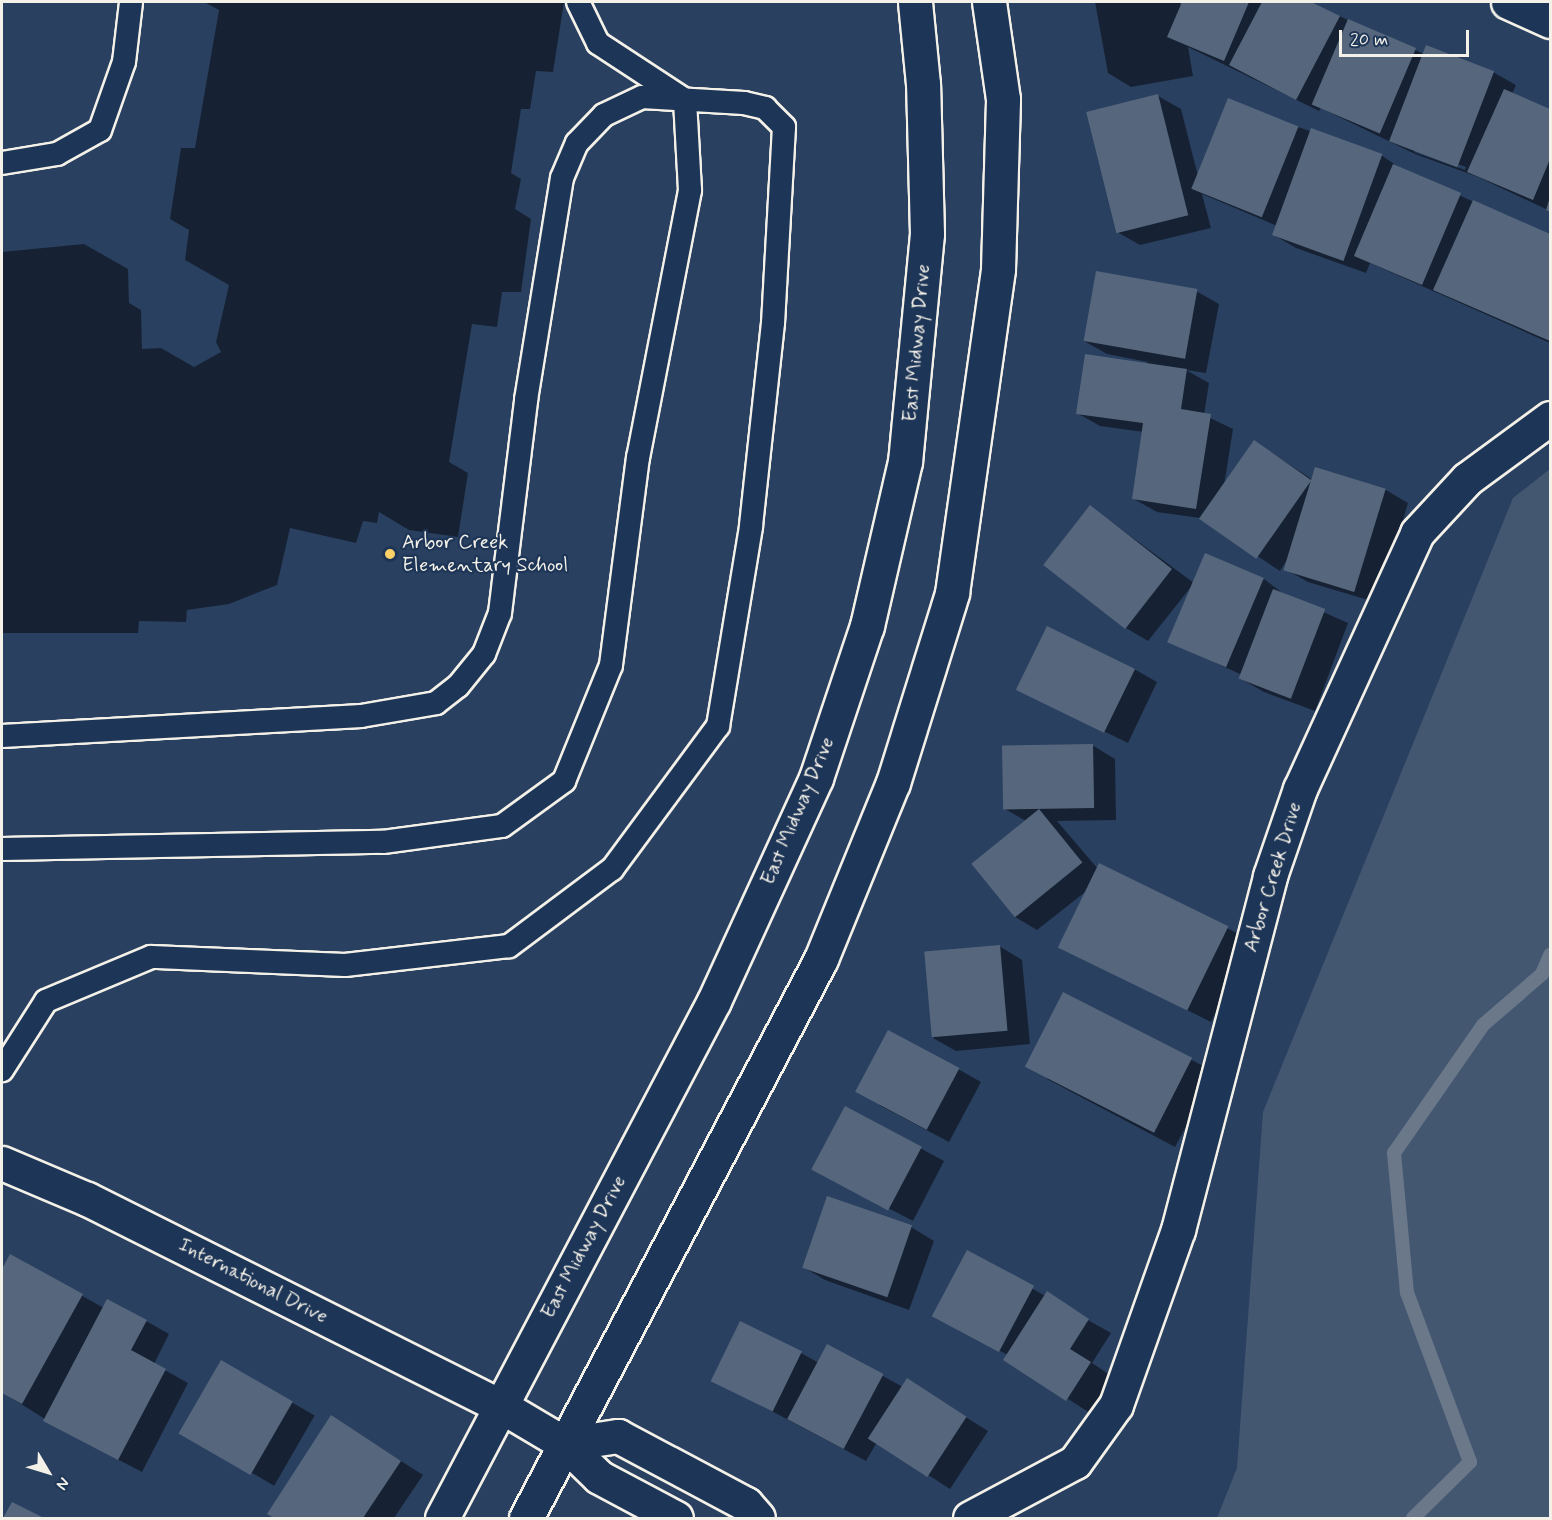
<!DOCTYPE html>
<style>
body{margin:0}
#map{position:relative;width:1552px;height:1520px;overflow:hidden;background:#2a4060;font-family:Mynerve,sans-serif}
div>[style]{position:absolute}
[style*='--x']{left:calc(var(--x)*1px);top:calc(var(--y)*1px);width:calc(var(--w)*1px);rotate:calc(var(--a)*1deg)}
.green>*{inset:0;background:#445771}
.shadow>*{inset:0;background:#0007;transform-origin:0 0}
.stream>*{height:14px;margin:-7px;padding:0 7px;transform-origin:7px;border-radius:7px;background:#6a788a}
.building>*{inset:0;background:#56677d;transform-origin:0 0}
.roads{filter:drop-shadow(2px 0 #f4f1e8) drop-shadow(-2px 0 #f4f1e8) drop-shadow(0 2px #f4f1e8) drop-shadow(0 -2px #f4f1e8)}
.lane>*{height:22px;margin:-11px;padding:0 11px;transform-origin:11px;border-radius:11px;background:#1d3557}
.street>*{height:33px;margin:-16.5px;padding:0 16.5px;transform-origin:16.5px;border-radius:16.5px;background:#1d3557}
.secondary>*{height:33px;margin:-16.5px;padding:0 16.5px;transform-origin:16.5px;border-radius:16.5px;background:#1d3557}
.dots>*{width:16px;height:16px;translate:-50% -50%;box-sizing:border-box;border:3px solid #1d3557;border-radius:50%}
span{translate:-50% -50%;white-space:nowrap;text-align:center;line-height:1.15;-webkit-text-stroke:4.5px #1d3557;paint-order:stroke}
.street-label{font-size:20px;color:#f4f1e8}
.poi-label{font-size:20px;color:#f4f1e8}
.left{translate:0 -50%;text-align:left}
.frame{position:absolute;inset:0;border:3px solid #f4f1e8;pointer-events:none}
.north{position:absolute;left:18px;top:1442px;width:60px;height:60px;-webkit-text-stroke:4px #1d3557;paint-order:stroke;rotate:128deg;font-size:16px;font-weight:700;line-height:24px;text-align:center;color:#f4f1e8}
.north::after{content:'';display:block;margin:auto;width:21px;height:27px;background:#f4f1e8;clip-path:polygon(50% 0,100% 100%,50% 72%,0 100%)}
.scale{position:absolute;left:1339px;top:30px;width:130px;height:27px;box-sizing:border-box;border:3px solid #f4f1e8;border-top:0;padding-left:8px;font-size:18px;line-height:21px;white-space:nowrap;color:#f4f1e8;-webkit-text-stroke:4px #1d3557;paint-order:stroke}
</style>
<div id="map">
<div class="green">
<i style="clip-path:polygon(1550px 469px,1550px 1518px,1217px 1518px,1237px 1468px,1263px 1112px,1513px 498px)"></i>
</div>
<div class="shadow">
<i style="clip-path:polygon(204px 2px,564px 2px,553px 72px,536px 71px,530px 109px,521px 109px,511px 173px,521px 179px,515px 209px,531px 219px,521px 292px,502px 292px,497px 327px,472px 324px,449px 462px,468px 473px,458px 537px,409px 530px,379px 512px,377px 523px,363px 521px,356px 543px,290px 528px,277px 585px,229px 604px,187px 610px,186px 622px,139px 621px,138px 633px,2px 633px,2px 252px,84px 244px,128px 269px,129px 303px,141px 310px,142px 349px,161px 348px,194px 367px,221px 352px,216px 342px,229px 285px,185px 260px,189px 230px,170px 219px,181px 148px,195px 148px,219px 10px)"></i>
<i style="clip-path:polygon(evenodd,1095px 2px,1180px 2px,1181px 7px,1183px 2px,1308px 2px,1424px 54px,1493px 72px,1516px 85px,1512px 94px,1550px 111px,1550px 211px,1478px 177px,1415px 154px,1321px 108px,1319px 111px,1188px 47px,1193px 76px,1131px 87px,1108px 73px,1095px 2px,1414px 148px,1466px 167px,1465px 170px,1414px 152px,1414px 148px)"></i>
<i style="clip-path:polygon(1158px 96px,1181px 109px,1198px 176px,1298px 127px,1381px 155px,1403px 170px,1550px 236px,1550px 343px,1370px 263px,1366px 273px,1296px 248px,1274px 235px,1277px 226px,1202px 194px,1211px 228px,1140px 245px,1117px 232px)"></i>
<i style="clip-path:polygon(1196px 291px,1219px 304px,1206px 373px,1186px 370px,1209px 383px,1204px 415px,1233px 429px,1224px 486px,1255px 442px,1313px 480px,1386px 490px,1408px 503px,1378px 603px,1308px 582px,1285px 569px,1287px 560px,1280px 571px,1200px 518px,1157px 512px,1134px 499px,1144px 432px,1100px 426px,1077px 413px,1148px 362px,1107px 354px,1084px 341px)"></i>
<i style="clip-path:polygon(1091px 507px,1194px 583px,1205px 555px,1264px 579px,1285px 595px,1348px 623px,1315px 711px,1264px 692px,1241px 679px,1242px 675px,1169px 641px,1191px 587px,1148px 641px,1126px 628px)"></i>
<i style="clip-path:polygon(1134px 669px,1157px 682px,1128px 743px,1018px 689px)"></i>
<i style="clip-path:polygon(1092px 745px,1115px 759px,1116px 820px,1057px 821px,1098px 869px,1100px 865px,1251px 940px,1211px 1022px,1061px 947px,1089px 889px,1037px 930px,1015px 917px,1026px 821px,1005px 809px)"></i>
<i style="clip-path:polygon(999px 946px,1022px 960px,1030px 1044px,956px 1051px,933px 1038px)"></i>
<i style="clip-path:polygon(1064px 994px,1215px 1072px,1175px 1147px,1047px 1079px)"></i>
<i style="clip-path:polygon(958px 1069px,981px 1082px,949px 1142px,879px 1105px)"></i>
<i style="clip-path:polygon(846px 1108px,944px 1161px,913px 1221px,838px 1182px)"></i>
<i style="clip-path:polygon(911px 1227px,934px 1241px,909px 1310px,825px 1280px,803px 1267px)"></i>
<i style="clip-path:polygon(967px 1252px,1111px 1333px,1092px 1363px,1113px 1377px,1090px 1413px,1005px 1359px,1008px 1355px,957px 1329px)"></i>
<i style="clip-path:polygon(11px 1256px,104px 1308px,146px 1321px,169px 1334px,154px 1364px,188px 1383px,142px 1472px,67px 1433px,2px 1392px,2px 1273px)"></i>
<i style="clip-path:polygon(828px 1346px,903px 1387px,907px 1380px,988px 1431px,950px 1489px,877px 1442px,866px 1461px,713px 1380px,801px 1353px,819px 1363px)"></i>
<i style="left:222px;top:1362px;width:107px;height:81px;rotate:30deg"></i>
<i style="clip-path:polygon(332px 1417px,423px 1475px,394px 1518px,276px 1518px,269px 1513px)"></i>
</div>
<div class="stream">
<i style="--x:1413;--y:1518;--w:80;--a:-44.5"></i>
<i style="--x:1470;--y:1462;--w:180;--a:-110.4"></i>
<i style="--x:1407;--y:1293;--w:141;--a:-95.3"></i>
<i style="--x:1394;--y:1153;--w:156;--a:-55.2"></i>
<i style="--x:1483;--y:1025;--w:78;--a:-40.8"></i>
<i style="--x:1542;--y:974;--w:21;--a:-67"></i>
</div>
<div class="building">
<i style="clip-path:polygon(1182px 2px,1249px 2px,1224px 61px,1167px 37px)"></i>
<i style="clip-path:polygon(1262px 2px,1311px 2px,1340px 16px,1296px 100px,1229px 65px)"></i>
<i style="left:1348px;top:19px;width:74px;height:93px;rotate:23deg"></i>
<i style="left:1426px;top:45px;width:73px;height:103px;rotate:21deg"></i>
<i style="clip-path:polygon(1504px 89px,1550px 109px,1550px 159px,1533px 200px,1467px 172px)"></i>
<i style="left:1158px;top:94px;width:125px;height:74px;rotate:76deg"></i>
<i style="left:1228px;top:98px;width:76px;height:98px;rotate:22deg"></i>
<i style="left:1311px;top:128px;width:76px;height:114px;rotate:20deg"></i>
<i style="left:1393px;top:164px;width:74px;height:100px;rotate:23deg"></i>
<i style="clip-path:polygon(1550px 197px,1550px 212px,1546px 210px)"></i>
<i style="clip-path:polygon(1473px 200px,1550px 234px,1550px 341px,1433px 290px)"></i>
<i style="left:1096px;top:271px;width:103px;height:71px;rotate:10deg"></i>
<i style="clip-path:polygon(1085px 354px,1187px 369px,1181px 409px,1211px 414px,1196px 509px,1132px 499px,1143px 423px,1076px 414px)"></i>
<i style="left:1254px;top:440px;width:70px;height:96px;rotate:35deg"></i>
<i style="left:1315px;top:467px;width:74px;height:108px;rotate:17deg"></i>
<i style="left:1090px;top:505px;width:104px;height:76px;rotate:38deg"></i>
<i style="left:1205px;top:553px;width:64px;height:97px;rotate:23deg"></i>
<i style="left:1273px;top:589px;width:56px;height:96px;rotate:21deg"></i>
<i style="left:1047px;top:626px;width:98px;height:71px;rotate:26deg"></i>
<i style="left:1093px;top:744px;width:64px;height:91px;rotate:89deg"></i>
<i style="left:1039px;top:809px;width:69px;height:87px;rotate:51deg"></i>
<i style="left:1099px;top:863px;width:144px;height:94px;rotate:26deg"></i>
<i style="left:1000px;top:945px;width:86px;height:76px;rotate:85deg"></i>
<i style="left:1063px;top:992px;width:145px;height:84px;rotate:27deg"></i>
<i style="left:888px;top:1030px;width:81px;height:70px;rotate:28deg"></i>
<i style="left:845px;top:1106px;width:87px;height:72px;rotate:28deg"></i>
<i style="left:827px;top:1196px;width:90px;height:76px;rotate:19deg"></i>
<i style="left:967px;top:1250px;width:76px;height:75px;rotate:28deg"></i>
<i style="clip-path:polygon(10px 1254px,83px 1294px,22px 1404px,2px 1393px,2px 1269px)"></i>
<i style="clip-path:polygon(1047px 1291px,1089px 1319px,1070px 1349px,1091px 1362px,1066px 1401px,1003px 1360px)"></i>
<i style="clip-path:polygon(107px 1299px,147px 1320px,131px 1350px,166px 1369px,118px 1460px,43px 1421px)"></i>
<i style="left:740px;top:1321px;width:69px;height:67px;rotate:26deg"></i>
<i style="left:827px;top:1344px;width:64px;height:85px;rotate:28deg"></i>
<i style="left:221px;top:1360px;width:83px;height:85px;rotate:30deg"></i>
<i style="left:907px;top:1378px;width:71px;height:72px;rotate:33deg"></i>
<i style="clip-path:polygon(331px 1415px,401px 1461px,363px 1518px,274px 1518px,267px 1514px)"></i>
<i style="clip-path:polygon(12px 1502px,44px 1518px,3px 1518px)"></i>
</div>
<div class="roads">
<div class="lane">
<i style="--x:2;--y:163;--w:56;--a:-9.3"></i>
<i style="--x:57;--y:154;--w:49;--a:-29.2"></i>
<i style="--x:100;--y:130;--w:72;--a:-70.6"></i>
<i style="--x:124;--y:62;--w:60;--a:-83.3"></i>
<i style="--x:2;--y:736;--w:360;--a:-3.2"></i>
<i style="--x:361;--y:716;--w:76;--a:-9.8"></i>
<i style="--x:436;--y:703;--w:28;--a:-38"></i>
<i style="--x:458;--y:686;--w:41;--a:-50.9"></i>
<i style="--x:484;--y:654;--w:44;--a:-68.7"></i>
<i style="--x:500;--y:613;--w:215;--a:-83"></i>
<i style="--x:526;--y:400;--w:225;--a:-80.8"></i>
<i style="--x:562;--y:178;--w:38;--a:-67"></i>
<i style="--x:577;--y:143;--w:39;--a:-46"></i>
<i style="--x:604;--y:115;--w:42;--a:-25.3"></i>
<i style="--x:642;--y:97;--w:102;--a:3.4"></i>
<i style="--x:744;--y:103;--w:22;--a:13"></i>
<i style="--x:765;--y:108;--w:27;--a:45"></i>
<i style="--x:784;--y:127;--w:196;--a:93.2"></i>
<i style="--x:773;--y:323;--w:205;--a:96.2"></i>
<i style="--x:751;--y:527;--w:202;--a:99.4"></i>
<i style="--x:718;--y:726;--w:178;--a:126.5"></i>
<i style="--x:612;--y:869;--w:129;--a:143.2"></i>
<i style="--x:509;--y:946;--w:165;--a:173.4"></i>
<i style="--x:345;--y:965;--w:194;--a:-177.6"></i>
<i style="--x:151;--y:957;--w:114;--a:157.3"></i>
<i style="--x:46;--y:1001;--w:82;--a:122.5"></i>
<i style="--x:2;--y:849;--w:381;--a:-1.1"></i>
<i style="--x:383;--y:842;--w:120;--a:-7.7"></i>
<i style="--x:502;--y:826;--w:77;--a:-36"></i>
<i style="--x:564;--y:781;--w:125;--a:-67.9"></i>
<i style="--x:611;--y:665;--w:209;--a:-82.6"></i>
<i style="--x:638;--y:458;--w:273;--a:-79"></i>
<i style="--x:690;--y:190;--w:90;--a:-93.2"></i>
<i style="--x:685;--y:100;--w:104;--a:-146.8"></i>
<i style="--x:598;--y:43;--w:46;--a:-116"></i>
</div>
<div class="street">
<i style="--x:1508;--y:2;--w:46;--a:24.3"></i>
<i style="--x:2;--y:1163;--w:92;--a:23"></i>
<i style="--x:87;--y:1199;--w:463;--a:26.6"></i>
<i style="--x:565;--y:1444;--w:54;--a:-8.6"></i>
<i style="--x:618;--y:1436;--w:145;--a:28"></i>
<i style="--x:746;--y:1504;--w:18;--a:49"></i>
<i style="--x:565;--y:1444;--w:47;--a:44.1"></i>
<i style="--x:599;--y:1477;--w:87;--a:28"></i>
<i style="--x:970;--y:1518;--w:119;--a:-28.1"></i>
<i style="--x:1075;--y:1462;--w:70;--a:-54.3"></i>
<i style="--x:1116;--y:1405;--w:186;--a:-70.5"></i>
<i style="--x:1178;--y:1230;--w:366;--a:-75.4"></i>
<i style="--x:1270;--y:876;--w:92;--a:-71"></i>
<i style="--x:1300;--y:789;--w:281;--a:-65.4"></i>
<i style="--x:1417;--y:533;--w:74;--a:-47.2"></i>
<i style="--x:1467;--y:479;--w:103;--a:-36.3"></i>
</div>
<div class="secondary">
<i style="--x:501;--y:1406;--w:74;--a:30.7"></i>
<i style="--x:442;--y:1518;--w:584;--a:-62.25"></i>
<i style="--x:714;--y:1001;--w:245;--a:-65.4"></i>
<i style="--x:816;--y:778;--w:160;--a:-71.5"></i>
<i style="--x:867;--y:626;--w:168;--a:-77"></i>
<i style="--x:905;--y:462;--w:229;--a:-84.5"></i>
<i style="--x:927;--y:234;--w:150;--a:-91.5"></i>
<i style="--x:923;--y:84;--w:82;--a:-95.6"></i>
<i style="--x:526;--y:1518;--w:632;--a:-62.18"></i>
<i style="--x:821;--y:959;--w:190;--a:-67.8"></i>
<i style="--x:893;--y:783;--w:199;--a:-72.7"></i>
<i style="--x:952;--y:593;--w:327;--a:-81.9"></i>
<i style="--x:998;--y:269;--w:170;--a:-88.3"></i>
<i style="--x:1003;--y:99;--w:98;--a:-98.2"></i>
</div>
</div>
<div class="dots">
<i style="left:390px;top:554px;background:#ffd166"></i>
</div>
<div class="street-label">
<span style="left:917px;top:343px;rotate:-85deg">East Midway Drive</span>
<span style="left:798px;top:811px;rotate:-67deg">East Midway Drive</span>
<span style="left:1273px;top:877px;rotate:-73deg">Arbor Creek Drive</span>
<span style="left:584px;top:1247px;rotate:-62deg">East Midway Drive</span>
<span style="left:253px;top:1281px;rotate:27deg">International Drive</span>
</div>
<div class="poi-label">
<span class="left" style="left:402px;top:554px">Arbor Creek<br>Elementary School</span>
</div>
<div class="frame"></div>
<div class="north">N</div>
<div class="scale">20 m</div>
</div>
